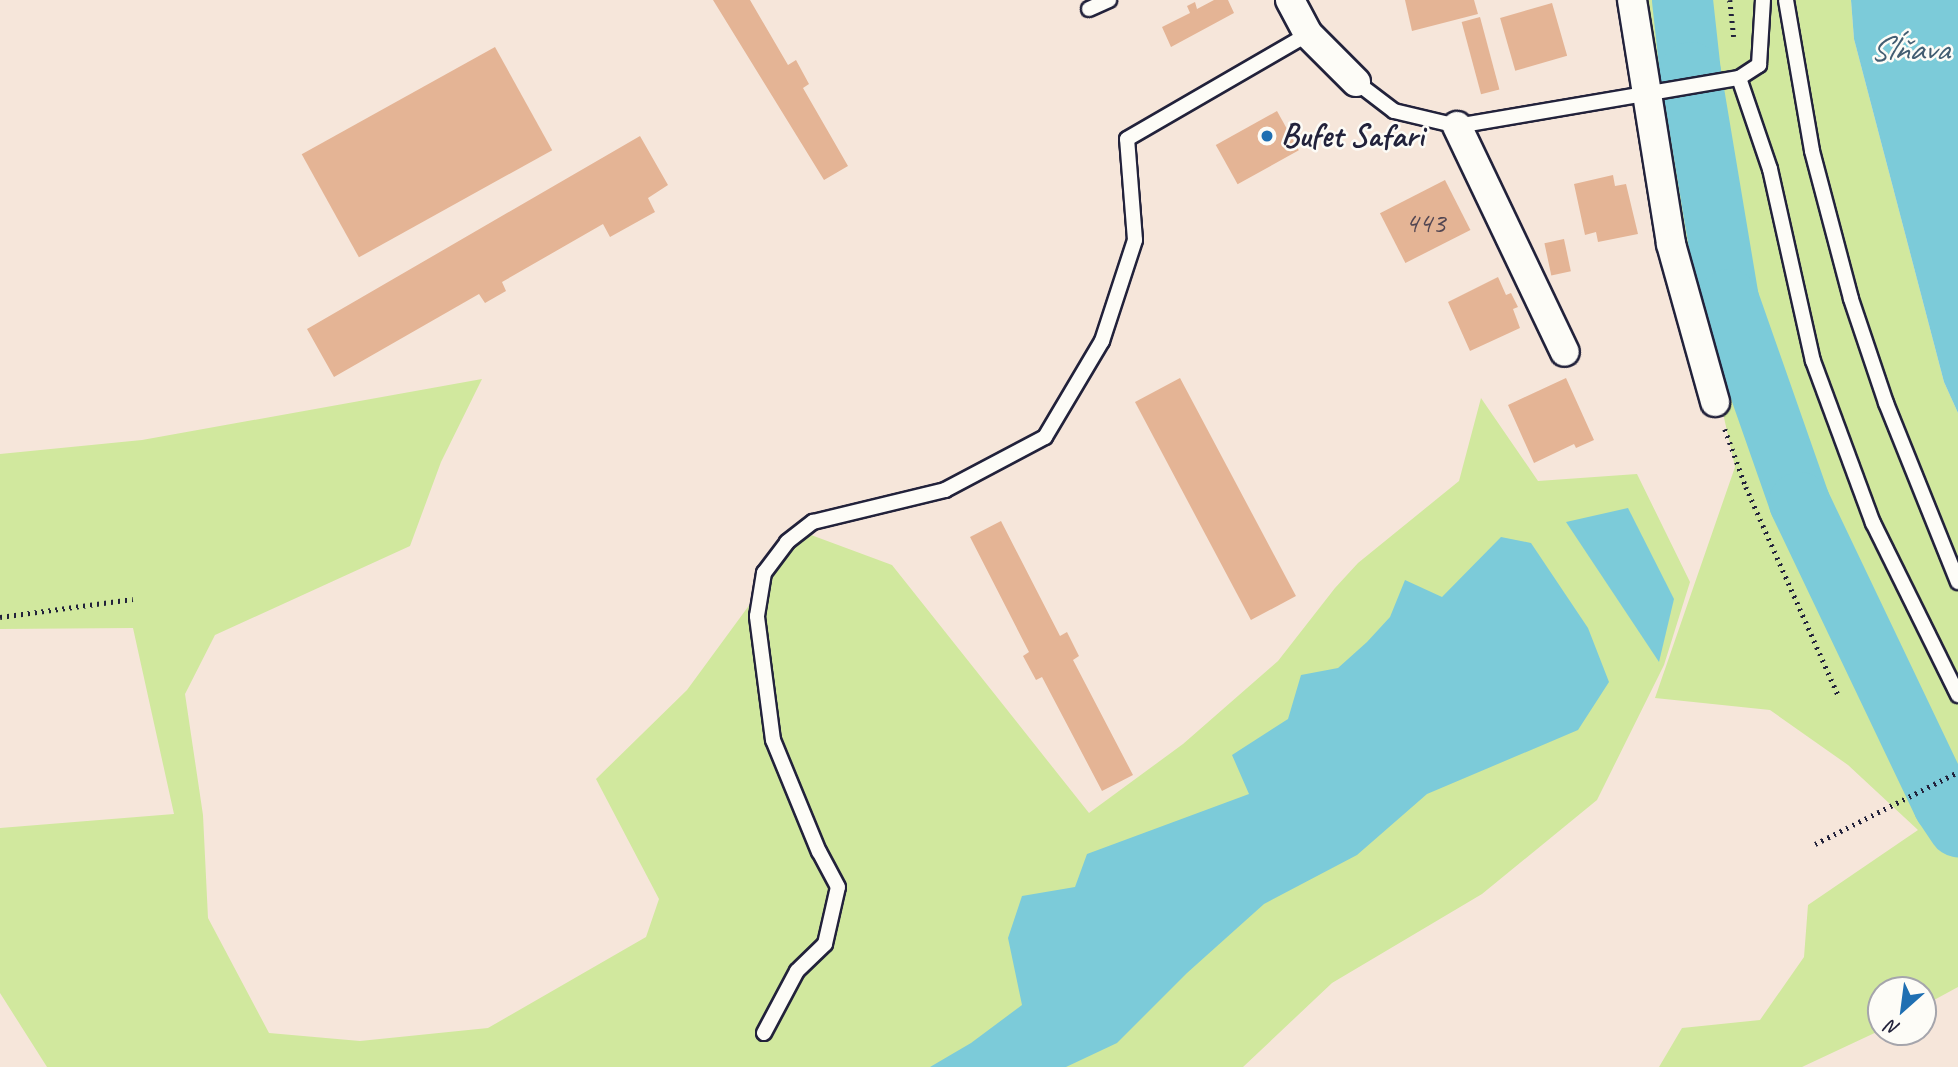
<!DOCTYPE html>
<meta charset="utf-8">
<style>
body{margin:0}
#map{position:relative;width:1958px;height:1067px;overflow:hidden;background:#f6e6da;font-family:Caveat,sans-serif}
div>[style]{position:absolute}
[style*='--x']{left:calc(var(--x)*1px);top:calc(var(--y)*1px);width:calc(var(--w)*1px);rotate:calc(var(--a)*1deg)}
.green>*{inset:0;background:#d1e89e}
.water>*{inset:0;background:#7ccbd9}
.river>*{height:61px;margin:-30.5px;padding:0 30.5px;transform-origin:30.5px;border-radius:30.5px;background:#7ccbd9}
.building>*{inset:0;background:#e4b495;transform-origin:0 0}
.path>*{height:4.5px;margin-top:-2.25px;transform-origin:0;background:repeating-linear-gradient(90deg,#22223b 0 2px,transparent 0 7px)}
.roads{filter:drop-shadow(2px 0 #22223b) drop-shadow(-2px 0 #22223b) drop-shadow(0 2px #22223b) drop-shadow(0 -2px #22223b)}
.service>*{height:14px;margin:-7px;padding:0 7px;transform-origin:7px;border-radius:7px;background:#fdfcf7}
.minor>*{height:28px;margin:-14px;padding:0 14px;transform-origin:14px;border-radius:14px;background:#fdfcf7}
.dots>*{width:19px;height:19px;translate:-50% -50%;box-sizing:border-box;border:4px solid #fdfcf7;border-radius:50%}
span{translate:-50% -50%;white-space:nowrap;text-align:center;line-height:1.15;-webkit-text-stroke:5px #fdfcf7;paint-order:stroke}
.number-label{font-size:30px;color:#524652}
.number-label span{-webkit-text-stroke-width:0}
.poi-label{font-size:33px;color:#22223b;font-weight:700}
.left{translate:0 -50%;text-align:left}
.water-label{font-size:35px;color:#425d72;font-style:italic}
.north{position:absolute;left:1867px;top:976px;width:70px;height:70px;box-sizing:border-box;background:#fdfcf7;border:2px solid #a5a5ac;border-radius:50%;rotate:208deg;font-size:19px;font-weight:700;line-height:28px;text-align:center;color:#22223b}
.north::after{content:'';display:block;margin:auto;width:24px;height:32px;background:#1f6fb2;clip-path:polygon(50% 0,100% 100%,50% 72%,0 100%)}
</style>
<div id="map">
<div class="green">
<i style="clip-path:polygon(1631px 0,1851px 0,1854px 39px,1944px 382px,1958px 413px,1958px 987px,1923px 1006px,1923px 990px,1881px 990px,1881px 1030px,1802px 1067px,1659px 1067px,1682px 1028px,1760px 1020px,1804px 957px,1808px 905px,1918px 830px,1848px 765px,1770px 710px,1655px 698px,1735px 467px)"></i>
<i style="clip-path:polygon(482px 379px,441px 462px,410px 546px,215px 635px,185px 694px,203px 815px,208px 918px,269px 1033px,360px 1041px,488px 1028px,646px 937px,659px 899px,596px 779px,687px 690px,803px 532px,892px 565px,1089px 813px,1183px 744px,1278px 661px,1335px 588px,1358px 563px,1459px 481px,1481px 398px,1538px 481px,1637px 474px,1690px 582px,1664px 665px,1597px 800px,1482px 894px,1332px 983px,1243px 1067px,47px 1067px,0 993px,0 828px,174px 814px,133px 628px,0 629px,0 454px,142px 440px)"></i>
</div>
<div class="water">
<i style="clip-path:polygon(1851px 0,1958px 0,1958px 413px,1944px 382px,1854px 39px)"></i>
<i style="clip-path:polygon(1628px 508px,1674px 599px,1659px 662px,1566px 522px)"></i>
<i style="clip-path:polygon(1501px 537px,1531px 543px,1588px 628px,1609px 682px,1578px 730px,1427px 794px,1357px 855px,1264px 904px,1187px 973px,1117px 1043px,1066px 1067px,930px 1067px,971px 1043px,1022px 1005px,1008px 938px,1022px 896px,1075px 887px,1087px 854px,1249px 794px,1232px 755px,1288px 719px,1301px 675px,1338px 668px,1367px 642px,1390px 617px,1405px 580px,1442px 597px)"></i>
</div>
<div class="river">
<i style="--x:1682;--y:0;--w:72;--a:83.7"></i>
<i style="--x:1690;--y:72;--w:230;--a:80.5"></i>
<i style="--x:1728;--y:299;--w:215;--a:70.7"></i>
<i style="--x:1799;--y:502;--w:335;--a:64.5"></i>
<i style="--x:1943;--y:804;--w:27;--a:56"></i>
</div>
<div class="building">
<i style="clip-path:polygon(713px 0,750px 0,788px 65px,796px 60px,809px 84px,803px 88px,848px 166px,824px 180px)"></i>
<i style="clip-path:polygon(1214px 0,1228px 0,1234px 13px,1171px 47px,1162px 27px,1190px 13px,1187px 6px,1195px 2px,1197px 9px)"></i>
<i style="clip-path:polygon(1405px 0,1474px 0,1478px 14px,1412px 31px)"></i>
<i style="left:1552px;top:3px;width:55px;height:54px;rotate:74deg"></i>
<i style="left:1480px;top:17px;width:75px;height:19px;rotate:75deg"></i>
<i style="left:495px;top:47px;width:118px;height:221px;rotate:61deg"></i>
<i style="left:1277px;top:111px;width:45px;height:70px;rotate:61deg"></i>
<i style="clip-path:polygon(640px 136px,668px 185px,648px 198px,655px 212px,610px 237px,603px 224px,502px 282px,506px 291px,485px 303px,479px 294px,334px 377px,307px 329px)"></i>
<i style="clip-path:polygon(1613px 175px,1615px 186px,1626px 184px,1638px 234px,1598px 242px,1596px 232px,1585px 235px,1574px 184px)"></i>
<i style="left:1445px;top:180px;width:56px;height:73px;rotate:63deg"></i>
<i style="left:1564px;top:239px;width:33px;height:20px;rotate:78deg"></i>
<i style="clip-path:polygon(1498px 277px,1506px 295px,1511px 293px,1518px 307px,1513px 309px,1520px 328px,1470px 351px,1448px 302px)"></i>
<i style="left:1180px;top:378px;width:247px;height:51px;rotate:62deg"></i>
<i style="clip-path:polygon(1566px 378px,1594px 440px,1576px 448px,1574px 444px,1534px 463px,1508px 405px)"></i>
<i style="clip-path:polygon(1001px 521px,1060px 636px,1067px 632px,1079px 656px,1073px 660px,1133px 775px,1102px 791px,1042px 677px,1036px 680px,1023px 656px,1029px 652px,970px 537px)"></i>
</div>
<div class="path">
<i style="--x:1730;--y:0;--w:37;--a:84"></i>
<i style="--x:1725;--y:429;--w:62;--a:70.1"></i>
<i style="--x:1746;--y:487;--w:230;--a:66.1"></i>
<i style="--x:0;--y:617;--w:134;--a:-7.7"></i>
<i style="--x:1815;--y:844;--w:160;--a:-26.7"></i>
</div>
<div class="roads">
<div class="service">
<i style="--x:1786;--y:0;--w:153;--a:80.2"></i>
<i style="--x:1812;--y:151;--w:153;--a:75.2"></i>
<i style="--x:1851;--y:299;--w:110;--a:71.4"></i>
<i style="--x:1886;--y:403;--w:193;--a:68.1"></i>
<i style="--x:1089;--y:9;--w:22;--a:-24"></i>
<i style="--x:1739;--y:78;--w:24;--a:-33"></i>
<i style="--x:1759;--y:65;--w:65;--a:-86.5"></i>
<i style="--x:1356;--y:82;--w:48;--a:37.3"></i>
<i style="--x:1394;--y:111;--w:65;--a:13.4"></i>
<i style="--x:1457;--y:126;--w:286;--a:-9.7"></i>
<i style="--x:1739;--y:78;--w:96;--a:71.2"></i>
<i style="--x:1770;--y:169;--w:197;--a:77.4"></i>
<i style="--x:1813;--y:361;--w:173;--a:69.7"></i>
<i style="--x:1873;--y:523;--w:192;--a:63.7"></i>
<i style="--x:764;--y:1033;--w:70;--a:-62"></i>
<i style="--x:797;--y:971;--w:39;--a:-44"></i>
<i style="--x:825;--y:944;--w:58;--a:-77.2"></i>
<i style="--x:838;--y:887;--w:40;--a:-118"></i>
<i style="--x:819;--y:852;--w:121;--a:-112.3"></i>
<i style="--x:773;--y:740;--w:125;--a:-97.4"></i>
<i style="--x:757;--y:616;--w:44;--a:-80.8"></i>
<i style="--x:764;--y:573;--w:39;--a:-53"></i>
<i style="--x:787;--y:542;--w:33;--a:-38"></i>
<i style="--x:813;--y:522;--w:136;--a:-13.6"></i>
<i style="--x:945;--y:490;--w:113;--a:-27.9"></i>
<i style="--x:1045;--y:437;--w:112;--a:-59.3"></i>
<i style="--x:1102;--y:341;--w:106;--a:-71.9"></i>
<i style="--x:1135;--y:240;--w:101;--a:-94.5"></i>
<i style="--x:1127;--y:139;--w:209;--a:-30.1"></i>
</div>
<div class="minor">
<i style="--x:1290;--y:0;--w:38;--a:62"></i>
<i style="--x:1308;--y:34;--w:68;--a:45"></i>
<i style="--x:1632;--y:0;--w:247;--a:80.9"></i>
<i style="--x:1671;--y:244;--w:164;--a:74.4"></i>
<i style="--x:1457;--y:126;--w:250;--a:64.5"></i>
</div>
</div>
<div class="dots">
<i style="left:1267px;top:136px;background:#1f6fb2"></i>
</div>
<div class="number-label">
<span style="left:1425px;top:222px">443</span>
</div>
<div class="poi-label">
<span class="left" style="left:1281px;top:136px">Bufet Safari</span>
</div>
<div class="water-label">
<span style="left:1909px;top:49px">Sĺňava</span>
</div>
<div class="north">N</div>
</div>
